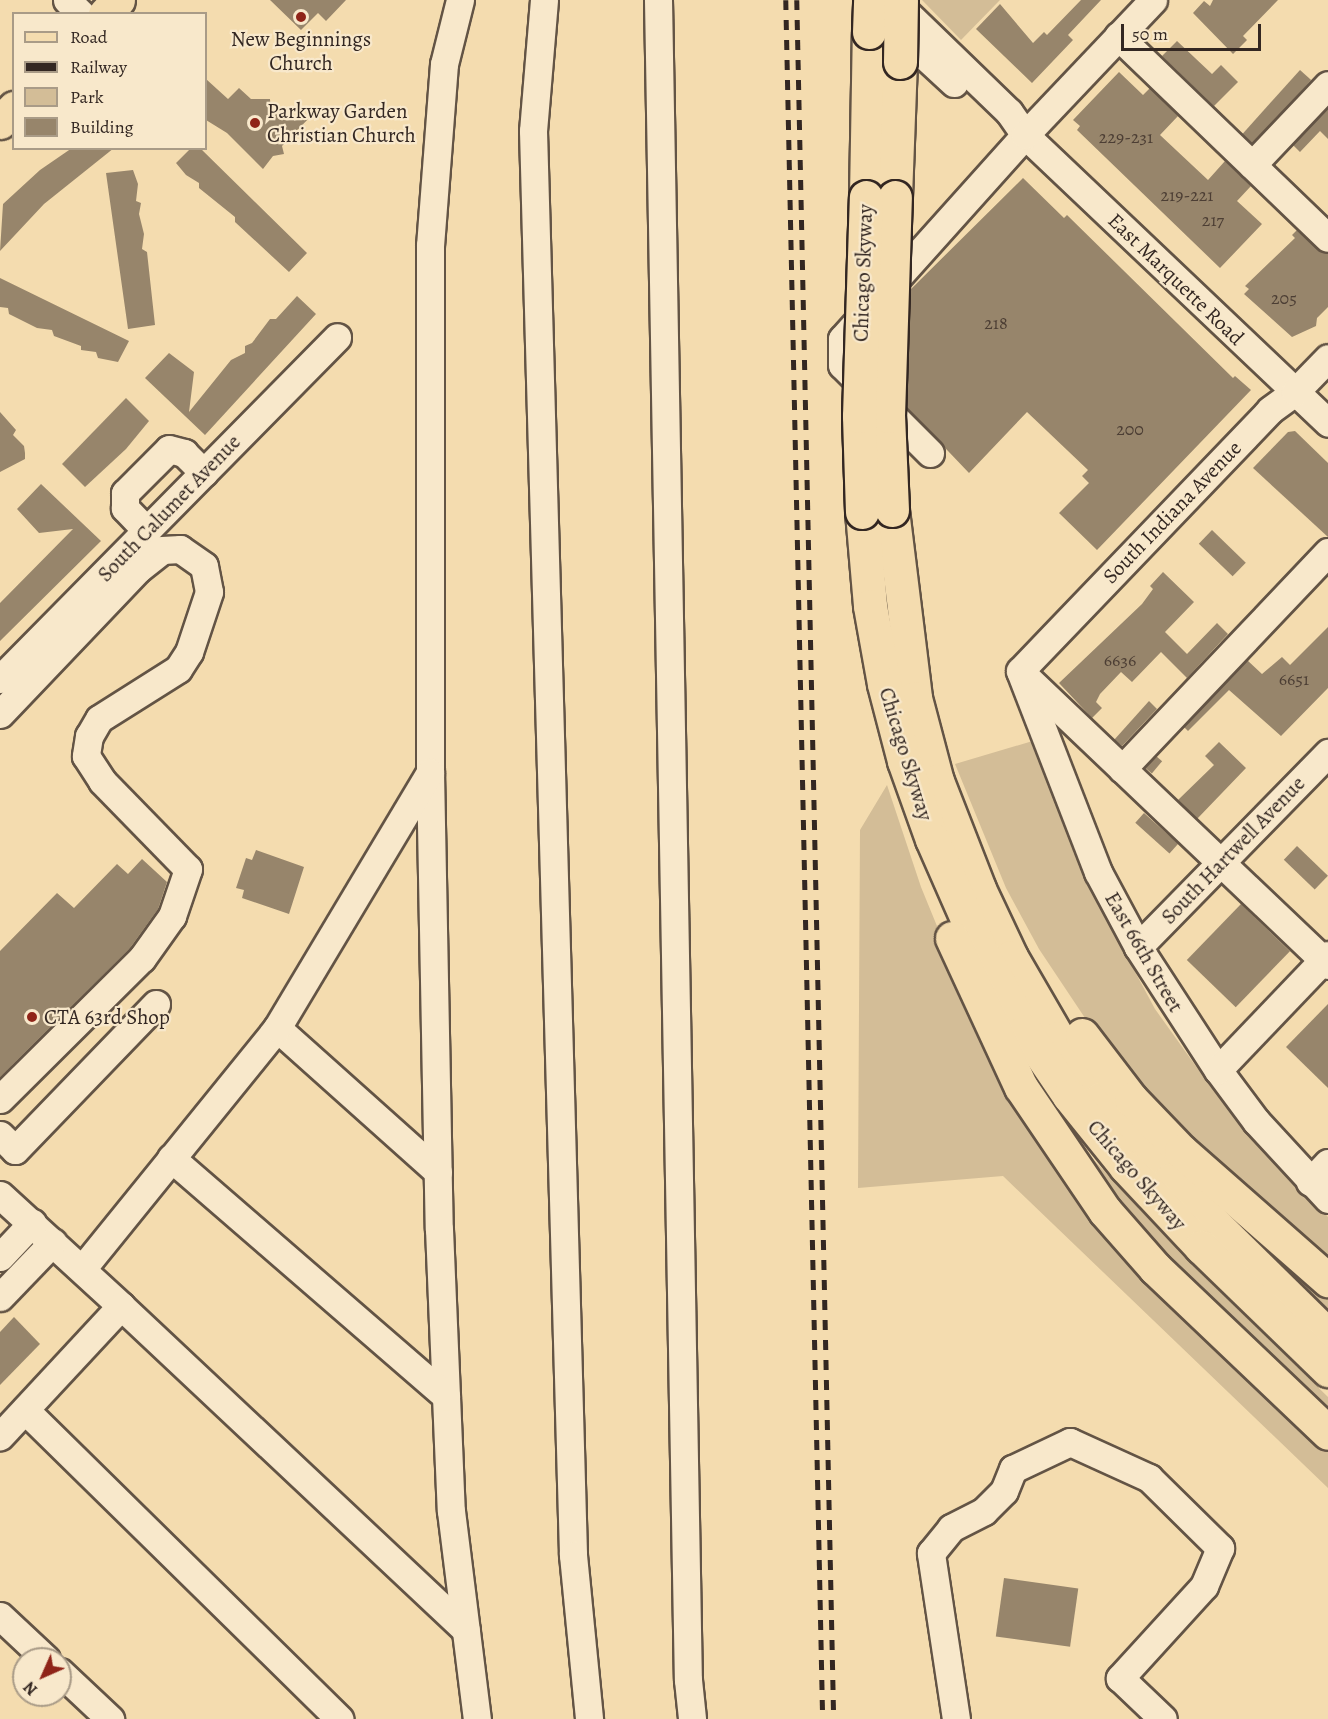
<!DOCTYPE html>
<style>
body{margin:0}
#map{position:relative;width:1328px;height:1719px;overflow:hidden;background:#f4dcaf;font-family:Alegreya,serif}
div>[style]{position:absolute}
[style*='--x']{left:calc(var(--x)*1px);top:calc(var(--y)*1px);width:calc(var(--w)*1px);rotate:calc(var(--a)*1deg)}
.green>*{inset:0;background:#d3bd97}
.building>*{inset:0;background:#97856b;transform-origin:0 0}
.roads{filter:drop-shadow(2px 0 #635445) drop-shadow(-2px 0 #635445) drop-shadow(0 2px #635445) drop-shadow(0 -2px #635445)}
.minor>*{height:27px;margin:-13.5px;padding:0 13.5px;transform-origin:13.5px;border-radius:13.5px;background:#f8e8cb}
.major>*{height:33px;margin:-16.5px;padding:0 16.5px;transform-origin:16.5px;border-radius:16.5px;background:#f4dcaf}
.highway>*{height:33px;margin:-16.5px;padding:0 16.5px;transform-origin:16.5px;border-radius:16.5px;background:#f4dcaf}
.rail>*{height:4.5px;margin-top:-2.25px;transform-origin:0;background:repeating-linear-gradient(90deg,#332722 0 10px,transparent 0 20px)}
.bridges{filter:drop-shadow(2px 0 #332722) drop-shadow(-2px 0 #332722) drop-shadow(0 2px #332722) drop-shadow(0 -2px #332722)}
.highway-bridge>*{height:33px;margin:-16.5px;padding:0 16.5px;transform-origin:16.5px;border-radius:16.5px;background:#f4dcaf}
.dots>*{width:16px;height:16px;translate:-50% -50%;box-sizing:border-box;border:3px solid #f8e8cb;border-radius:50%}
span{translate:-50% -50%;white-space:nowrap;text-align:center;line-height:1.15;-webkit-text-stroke:4.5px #f8e8cb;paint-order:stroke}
.number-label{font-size:18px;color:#4c3e34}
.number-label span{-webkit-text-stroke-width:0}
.poi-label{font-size:21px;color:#332722}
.left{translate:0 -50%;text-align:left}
.street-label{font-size:21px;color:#332722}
.legend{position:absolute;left:12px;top:12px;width:195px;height:138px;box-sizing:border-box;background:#f8e8cb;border:2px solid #a99b87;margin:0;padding:8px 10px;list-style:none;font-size:18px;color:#332722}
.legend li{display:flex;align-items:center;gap:12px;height:30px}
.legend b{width:30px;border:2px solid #a99b87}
.north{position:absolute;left:12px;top:1647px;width:60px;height:60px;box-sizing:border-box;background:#f8e8cb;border:2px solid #a99b87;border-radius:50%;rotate:225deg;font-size:16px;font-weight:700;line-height:24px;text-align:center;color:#332722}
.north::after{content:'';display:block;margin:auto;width:21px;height:27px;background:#8f2418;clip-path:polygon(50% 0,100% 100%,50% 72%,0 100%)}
.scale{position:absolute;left:1121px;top:24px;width:140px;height:27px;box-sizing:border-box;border:3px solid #332722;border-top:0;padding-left:8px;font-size:18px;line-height:21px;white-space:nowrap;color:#332722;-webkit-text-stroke:4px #f8e8cb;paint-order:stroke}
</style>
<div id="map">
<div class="green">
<i style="clip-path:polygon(922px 0,1000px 0,961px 40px)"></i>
<i style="clip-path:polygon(1036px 740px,1104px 914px,1155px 1009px,1210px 1086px,1328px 1217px,1328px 1263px,1188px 1140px,1093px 1030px,1039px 949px,1006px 888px,955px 764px)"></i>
<i style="clip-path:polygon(887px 785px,921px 887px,964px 992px,1199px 1328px,1328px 1450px,1328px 1488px,1003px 1176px,858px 1188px,860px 830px)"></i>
<i style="clip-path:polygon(1080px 1145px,1181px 1254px,1328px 1397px,1328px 1417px,1147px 1240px,1075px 1148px)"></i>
<i style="clip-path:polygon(1228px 1215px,1328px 1293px,1328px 1309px)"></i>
</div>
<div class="building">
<i style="clip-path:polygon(270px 0,346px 0,326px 21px,318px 13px,301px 30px)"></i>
<i style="clip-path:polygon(1081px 0,1101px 0,1068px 35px,1073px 40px,1032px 83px,976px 29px,1000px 4px,1033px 43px,1044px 32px,1047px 35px)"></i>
<i style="clip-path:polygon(1213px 0,1278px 0,1243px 36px,1247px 40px,1233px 54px,1193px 13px,1204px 1px,1210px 6px)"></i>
<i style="clip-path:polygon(1177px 41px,1212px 74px,1221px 65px,1238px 82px,1214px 106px,1162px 56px)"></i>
<i style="left:1300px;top:70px;width:15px;height:86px;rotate:42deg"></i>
<i style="clip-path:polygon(1119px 72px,1143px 95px,1150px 88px,1178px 116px,1160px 135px,1208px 180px,1225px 161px,1251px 186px,1237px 201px,1262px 224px,1220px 268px,1077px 130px,1080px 126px,1073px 120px)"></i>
<i style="clip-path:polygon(206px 79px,228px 99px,239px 88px,251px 99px,270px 99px,271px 114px,311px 116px,282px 146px,284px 154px,273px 156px,263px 169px,227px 133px,206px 120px)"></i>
<i style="clip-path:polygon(1328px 108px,1328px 139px,1320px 131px,1300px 152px,1293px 145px)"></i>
<i style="clip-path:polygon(72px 148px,114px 148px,44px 204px,0 251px,3px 204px,40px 170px)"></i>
<i style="clip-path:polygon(191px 148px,200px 148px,307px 253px,289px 272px,235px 222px,235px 217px,199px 188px,199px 183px,186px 175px,176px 163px)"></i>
<i style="clip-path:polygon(133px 170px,138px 184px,136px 201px,141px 203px,139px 214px,144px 234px,142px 249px,147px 252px,155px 325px,128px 329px,106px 173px)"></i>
<i style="clip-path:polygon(1023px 178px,1064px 218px,1067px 215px,1233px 378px,1235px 376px,1251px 390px,1097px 550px,1059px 513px,1089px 483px,1082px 476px,1088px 470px,1027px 412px,969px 473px,907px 408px,911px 289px)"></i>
<i style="clip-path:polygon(1297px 230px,1317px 249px,1328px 253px,1328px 307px,1317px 318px,1316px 326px,1292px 337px,1244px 294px,1249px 289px,1245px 286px,1295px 238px,1292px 235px)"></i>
<i style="clip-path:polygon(0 278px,129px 341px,118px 362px,98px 358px,96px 352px,81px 350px,81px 346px,54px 336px,52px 330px,37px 328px,9px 314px,8px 308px,0 307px)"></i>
<i style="clip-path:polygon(297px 296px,316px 314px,205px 435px,145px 378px,169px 353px,194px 372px,189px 412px,231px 360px,245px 353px,245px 346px,252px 343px,270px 319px,276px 319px)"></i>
<i style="clip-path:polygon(126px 398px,149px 421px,126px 449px,85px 487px,62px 464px)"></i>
<i style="clip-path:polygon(0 412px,16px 430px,13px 435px,24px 446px,25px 453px,25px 459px,0 472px)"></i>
<i style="clip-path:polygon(1295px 431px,1328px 463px,1328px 537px,1253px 468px,1288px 432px)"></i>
<i style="clip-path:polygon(41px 484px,101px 541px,0 641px,0 603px,73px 529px,39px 533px,17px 509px)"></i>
<i style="left:1212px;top:530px;width:47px;height:19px;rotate:44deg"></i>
<i style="clip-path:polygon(1163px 572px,1194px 602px,1165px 632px,1187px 654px,1217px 623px,1228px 634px,1187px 678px,1161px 652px,1132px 682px,1121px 672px,1100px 694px,1096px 702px,1102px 708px,1092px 718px,1059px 683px,1142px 604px,1153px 589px,1150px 586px)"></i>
<i style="clip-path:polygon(1328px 627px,1328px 688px,1281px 736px,1229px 690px,1188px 731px,1184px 727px,1247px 660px,1262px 674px,1282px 657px,1290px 665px)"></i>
<i style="clip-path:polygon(1149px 701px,1157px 709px,1122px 746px,1114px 740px)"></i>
<i style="clip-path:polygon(1219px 742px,1246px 768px,1197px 819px,1178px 800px,1214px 765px,1205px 756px)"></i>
<i style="left:1156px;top:756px;width:8px;height:16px;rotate:40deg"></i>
<i style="left:1144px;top:813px;width:46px;height:13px;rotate:42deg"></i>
<i style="left:1297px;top:846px;width:43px;height:19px;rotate:44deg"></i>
<i style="clip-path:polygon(256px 850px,304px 867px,289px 914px,242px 898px,244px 890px,236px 888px,246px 858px,252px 860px)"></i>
<i style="clip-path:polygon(142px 859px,167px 882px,158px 909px,130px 948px,0 1077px,0 951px,57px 893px,74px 908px,117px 864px,128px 874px)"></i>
<i style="left:1241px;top:904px;width:68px;height:78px;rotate:44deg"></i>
<i style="clip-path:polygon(1328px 1004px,1328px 1088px,1286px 1047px)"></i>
<i style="clip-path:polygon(14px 1317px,40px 1344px,0 1385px,0 1332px)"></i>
<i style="left:1004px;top:1578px;width:75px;height:59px;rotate:8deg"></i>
</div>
<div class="roads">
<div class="minor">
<i style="--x:67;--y:0;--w:20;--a:45"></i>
<i style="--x:460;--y:0;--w:66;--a:104"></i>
<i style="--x:444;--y:64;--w:182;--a:94.4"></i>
<i style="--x:430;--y:245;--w:527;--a:90"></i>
<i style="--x:430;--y:772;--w:457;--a:88.9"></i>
<i style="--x:439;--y:1229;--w:282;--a:87.6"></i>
<i style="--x:451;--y:1511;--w:210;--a:82.9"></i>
<i style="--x:544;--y:0;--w:131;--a:94.8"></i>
<i style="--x:533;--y:131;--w:1425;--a:88.39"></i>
<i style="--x:573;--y:1555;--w:165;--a:84.4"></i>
<i style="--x:658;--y:0;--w:1680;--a:88.98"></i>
<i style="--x:688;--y:1680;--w:39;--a:84"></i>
<i style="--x:893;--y:0;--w:161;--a:44"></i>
<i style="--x:1009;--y:112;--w:28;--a:55"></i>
<i style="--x:1025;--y:135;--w:418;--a:43.5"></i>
<i style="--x:890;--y:24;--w:87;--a:42.7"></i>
<i style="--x:1118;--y:36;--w:291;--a:43.9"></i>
<i style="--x:1252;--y:165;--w:110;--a:-46.5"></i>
<i style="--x:930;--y:453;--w:124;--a:-135"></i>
<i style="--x:842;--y:365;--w:26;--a:-90"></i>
<i style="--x:842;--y:339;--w:274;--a:-48.1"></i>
<i style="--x:1025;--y:135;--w:186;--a:-46.5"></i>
<i style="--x:147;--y:531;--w:32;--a:-134"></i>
<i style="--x:125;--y:508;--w:15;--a:-90"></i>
<i style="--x:125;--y:493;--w:62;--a:-45"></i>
<i style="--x:169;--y:449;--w:16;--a:15"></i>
<i style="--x:184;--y:453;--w:28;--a:45"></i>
<i style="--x:1020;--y:671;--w:216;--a:68.8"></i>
<i style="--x:1098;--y:872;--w:85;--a:61.9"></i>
<i style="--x:1138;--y:947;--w:147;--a:57"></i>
<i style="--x:1218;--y:1070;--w:64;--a:53.3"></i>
<i style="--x:1256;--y:1121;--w:106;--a:47.3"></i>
<i style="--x:1020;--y:671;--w:361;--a:-46.2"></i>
<i style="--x:1270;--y:410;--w:31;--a:-36"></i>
<i style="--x:1295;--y:392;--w:47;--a:-45.9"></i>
<i style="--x:1027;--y:678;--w:416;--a:43.6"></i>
<i style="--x:0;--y:679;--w:480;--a:-45.4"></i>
<i style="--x:0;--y:714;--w:200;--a:-46.4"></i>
<i style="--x:138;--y:569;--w:31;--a:-38"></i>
<i style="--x:162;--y:550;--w:18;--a:-3"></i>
<i style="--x:180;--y:549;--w:29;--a:35"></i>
<i style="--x:204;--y:566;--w:26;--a:79"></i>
<i style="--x:209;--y:592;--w:63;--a:108.4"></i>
<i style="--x:189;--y:652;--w:20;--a:123"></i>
<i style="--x:178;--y:669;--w:93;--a:147.7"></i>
<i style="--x:99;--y:719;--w:20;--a:120"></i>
<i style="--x:89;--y:736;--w:20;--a:99"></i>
<i style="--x:86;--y:756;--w:30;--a:57"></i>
<i style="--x:102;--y:781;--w:123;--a:45.7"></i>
<i style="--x:188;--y:869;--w:50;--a:108.8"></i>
<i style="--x:172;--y:916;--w:52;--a:125.5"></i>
<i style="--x:142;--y:958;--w:200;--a:135.2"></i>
<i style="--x:1122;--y:769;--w:299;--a:-46.5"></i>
<i style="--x:1138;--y:947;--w:272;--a:-45.6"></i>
<i style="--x:277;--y:1028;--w:216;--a:41.8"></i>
<i style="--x:1218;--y:1070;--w:159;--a:-46.3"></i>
<i style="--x:0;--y:1135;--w:21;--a:45"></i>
<i style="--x:15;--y:1150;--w:203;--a:-46"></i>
<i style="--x:171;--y:1158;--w:364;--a:40.9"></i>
<i style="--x:1310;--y:1182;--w:26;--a:-47"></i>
<i style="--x:0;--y:1195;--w:164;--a:42.5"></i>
<i style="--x:121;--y:1306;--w:178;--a:132.9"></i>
<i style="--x:0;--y:1257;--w:47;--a:-46.7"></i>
<i style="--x:82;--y:1269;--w:310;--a:-51"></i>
<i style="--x:277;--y:1028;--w:298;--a:-59.1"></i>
<i style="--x:0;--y:1297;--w:76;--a:-46.1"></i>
<i style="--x:121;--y:1306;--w:473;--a:43.2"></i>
<i style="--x:25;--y:1410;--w:441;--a:44.5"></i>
<i style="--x:0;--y:1616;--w:63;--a:43.1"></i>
<i style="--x:60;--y:1672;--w:69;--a:43.2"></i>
<i style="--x:956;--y:1719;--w:168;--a:-98.6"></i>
<i style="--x:931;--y:1553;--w:32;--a:-51"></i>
<i style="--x:951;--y:1528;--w:37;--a:-27"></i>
<i style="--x:984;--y:1511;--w:28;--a:-45"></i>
<i style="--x:1004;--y:1491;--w:24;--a:-68"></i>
<i style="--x:1013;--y:1469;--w:63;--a:-25.3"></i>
<i style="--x:1070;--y:1442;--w:87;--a:24.5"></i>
<i style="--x:1149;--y:1478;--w:100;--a:44.6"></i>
<i style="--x:1220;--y:1548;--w:41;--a:112.8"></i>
<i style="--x:1204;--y:1586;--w:125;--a:132.4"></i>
<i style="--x:1120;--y:1678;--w:59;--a:43.6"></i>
</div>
<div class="major">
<i style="--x:105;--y:14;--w:19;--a:-47"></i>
<i style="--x:0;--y:122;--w:20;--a:-45"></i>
</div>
<div class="highway">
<i style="--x:866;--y:197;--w:165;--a:-89"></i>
<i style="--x:895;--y:197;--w:135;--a:-87.9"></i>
<i style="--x:892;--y:510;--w:189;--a:83"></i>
<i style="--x:915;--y:698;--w:86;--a:75.2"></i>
<i style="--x:937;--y:781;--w:116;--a:68.7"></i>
<i style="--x:979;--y:889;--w:75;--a:64.8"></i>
<i style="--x:1011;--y:957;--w:94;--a:59.9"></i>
<i style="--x:1058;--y:1038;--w:74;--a:54.4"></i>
<i style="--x:1101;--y:1098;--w:107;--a:49.9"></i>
<i style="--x:1170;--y:1180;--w:221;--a:44.5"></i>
<i style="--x:862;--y:512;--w:94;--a:85.1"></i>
<i style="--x:870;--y:606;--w:79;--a:79.8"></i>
<i style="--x:884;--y:684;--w:80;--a:75.4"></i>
<i style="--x:904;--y:761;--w:83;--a:70.3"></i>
<i style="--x:932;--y:839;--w:124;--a:66.3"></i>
<i style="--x:982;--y:953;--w:89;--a:61.1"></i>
<i style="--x:1025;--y:1031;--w:78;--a:55.9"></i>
<i style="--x:1069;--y:1096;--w:91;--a:51.2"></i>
<i style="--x:1126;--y:1167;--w:110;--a:46.8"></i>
<i style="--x:1201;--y:1247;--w:177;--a:44.1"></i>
<i style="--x:952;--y:938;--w:164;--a:65.2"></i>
<i style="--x:1021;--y:1087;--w:150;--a:55.9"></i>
<i style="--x:1105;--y:1211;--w:76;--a:48.7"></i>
<i style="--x:1155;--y:1268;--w:239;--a:43.6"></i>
<i style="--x:1082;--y:1035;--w:81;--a:52.6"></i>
<i style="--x:1131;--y:1099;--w:72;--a:46.1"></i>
<i style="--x:1181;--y:1151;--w:196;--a:41.3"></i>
</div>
</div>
<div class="rail">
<i style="--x:786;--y:0;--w:1719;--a:88.77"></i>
<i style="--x:797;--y:0;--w:1719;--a:88.77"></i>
</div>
<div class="bridges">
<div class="highway-bridge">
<i style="--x:869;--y:32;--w:32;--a:-88"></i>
<i style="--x:900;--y:62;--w:62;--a:-89.1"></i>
<i style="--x:892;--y:510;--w:94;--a:-92.4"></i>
<i style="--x:888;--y:416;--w:219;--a:-88.2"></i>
<i style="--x:862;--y:512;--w:96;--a:-91.8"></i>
<i style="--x:859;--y:416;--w:219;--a:-88.2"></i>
</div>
</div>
<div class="dots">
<i style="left:301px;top:17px;background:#8f2418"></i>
<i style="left:255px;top:123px;background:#8f2418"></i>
<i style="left:32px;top:1017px;background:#8f2418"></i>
</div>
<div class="number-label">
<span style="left:1126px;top:137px">229-231</span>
<span style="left:1187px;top:195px">219-221</span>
<span style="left:1213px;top:220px">217</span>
<span style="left:1284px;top:298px">205</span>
<span style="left:996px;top:323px">218</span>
<span style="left:1130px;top:429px">200</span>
<span style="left:1120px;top:660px">6636</span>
<span style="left:1294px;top:679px">6651</span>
</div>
<div class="poi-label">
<span style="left:301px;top:51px">New Beginnings<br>Church</span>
<span class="left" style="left:267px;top:123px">Parkway Garden<br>Christian Church</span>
<span class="left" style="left:44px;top:1017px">CTA 63rd Shop</span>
</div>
<div class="street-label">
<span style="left:863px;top:273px;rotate:-88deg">Chicago Skyway</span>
<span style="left:1176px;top:279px;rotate:44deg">East Marquette Road</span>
<span style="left:169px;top:508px;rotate:-46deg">South Calumet Avenue</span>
<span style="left:1172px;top:512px;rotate:-46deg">South Indiana Avenue</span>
<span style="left:906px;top:754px;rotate:73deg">Chicago Skyway</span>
<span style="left:1233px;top:850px;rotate:-46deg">South Hartwell Avenue</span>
<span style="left:1144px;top:952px;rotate:60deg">East 66th Street</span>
<span style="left:1137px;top:1175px;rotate:49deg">Chicago Skyway</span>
</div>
<ul class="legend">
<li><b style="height:8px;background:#f4dcaf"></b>Road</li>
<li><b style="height:8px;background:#332722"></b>Railway</li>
<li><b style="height:16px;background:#d3bd97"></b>Park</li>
<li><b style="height:16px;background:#97856b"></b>Building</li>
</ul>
<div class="north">N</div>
<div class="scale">50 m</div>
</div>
